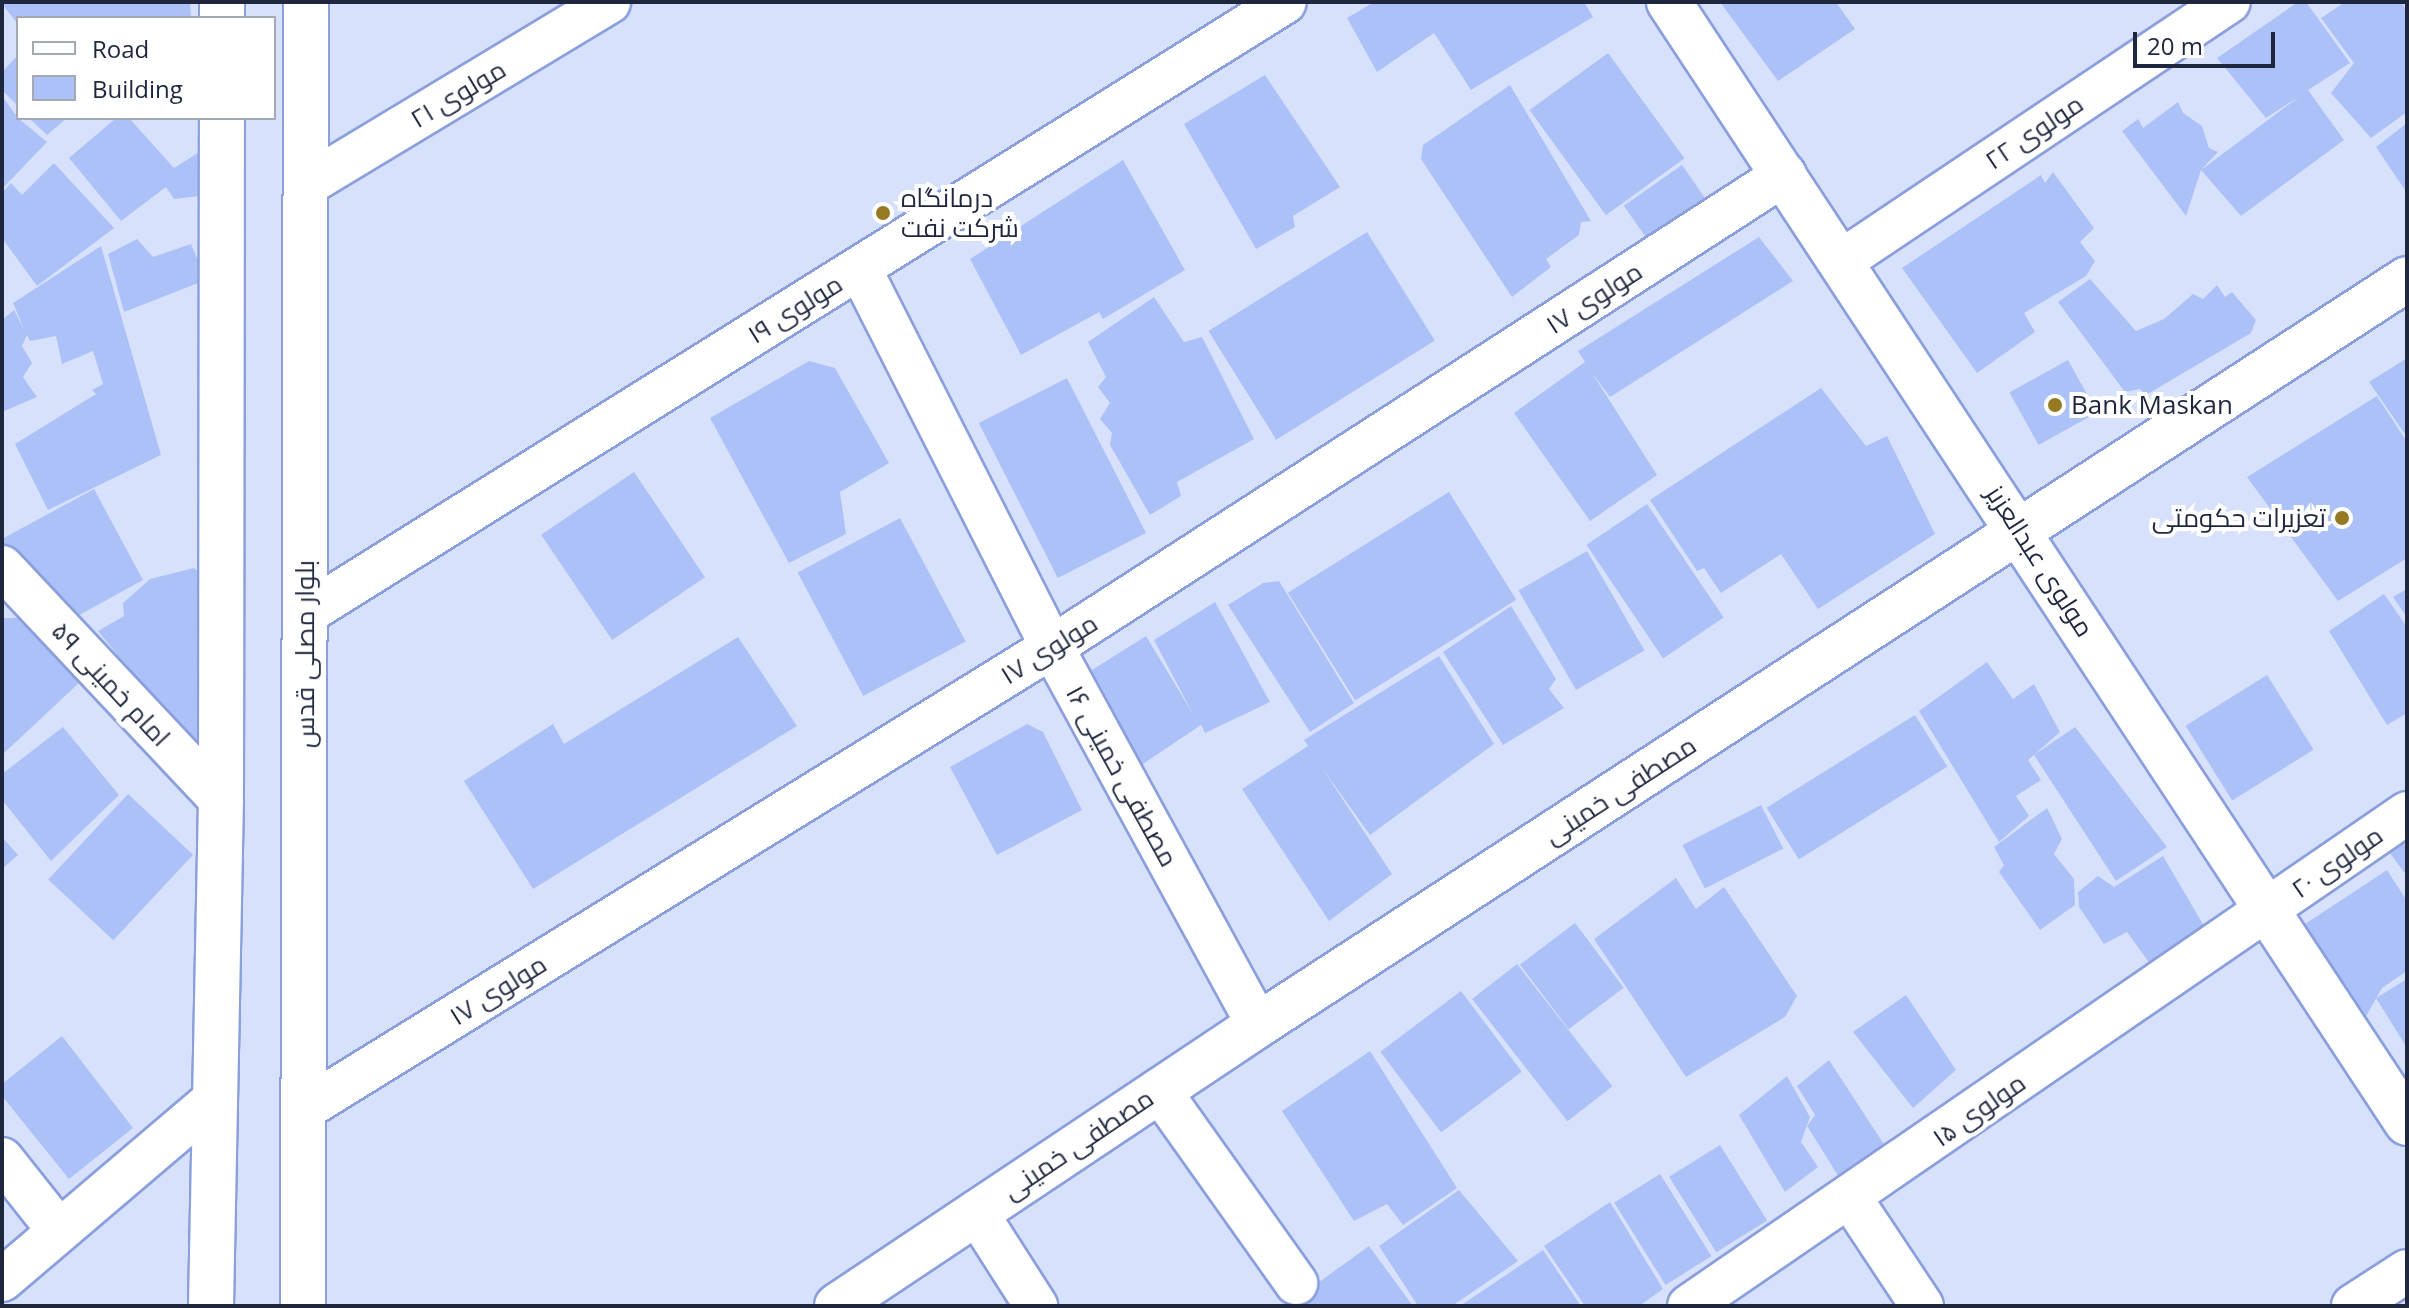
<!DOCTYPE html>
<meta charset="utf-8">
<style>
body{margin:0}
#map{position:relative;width:2409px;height:1308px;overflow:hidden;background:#d8e1fb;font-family:"Open Sans",Cairo,sans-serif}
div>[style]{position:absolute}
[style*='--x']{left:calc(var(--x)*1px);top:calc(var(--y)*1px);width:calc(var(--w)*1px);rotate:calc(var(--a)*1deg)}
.building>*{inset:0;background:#adc1f9;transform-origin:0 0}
.roads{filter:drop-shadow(2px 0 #8a9fdc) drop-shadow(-2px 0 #8a9fdc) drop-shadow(0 2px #8a9fdc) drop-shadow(0 -2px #8a9fdc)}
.street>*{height:42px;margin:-21px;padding:0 21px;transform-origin:21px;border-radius:21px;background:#fff}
.secondary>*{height:44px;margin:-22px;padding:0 22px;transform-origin:22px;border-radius:22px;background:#fff}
.dots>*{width:22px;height:22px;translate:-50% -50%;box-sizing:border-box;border:4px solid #fff;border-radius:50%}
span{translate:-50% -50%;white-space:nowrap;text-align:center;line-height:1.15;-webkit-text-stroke:8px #fff;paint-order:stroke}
.street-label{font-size:26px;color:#1f273f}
.poi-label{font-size:26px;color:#1f273f}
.left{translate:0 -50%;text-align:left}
.right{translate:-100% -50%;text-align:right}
.frame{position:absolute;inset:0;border:4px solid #1f273f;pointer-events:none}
.legend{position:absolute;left:16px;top:16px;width:260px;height:104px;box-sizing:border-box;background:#fff;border:2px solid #a5a9b2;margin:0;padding:10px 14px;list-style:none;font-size:24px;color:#1f273f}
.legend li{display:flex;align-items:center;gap:16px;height:40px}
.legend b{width:40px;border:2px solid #a5a9b2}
.scale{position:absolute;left:2133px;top:32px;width:142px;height:36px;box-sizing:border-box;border:4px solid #1f273f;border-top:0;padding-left:10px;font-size:24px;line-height:28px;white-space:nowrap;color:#1f273f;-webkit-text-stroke:6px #fff;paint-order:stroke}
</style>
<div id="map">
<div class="building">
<i style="clip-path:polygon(190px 2px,191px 18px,18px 18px,18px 24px,2px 4px)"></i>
<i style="clip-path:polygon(1374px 2px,1584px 2px,1593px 17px,1471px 90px,1434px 33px,1377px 72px,1347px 18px)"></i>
<i style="clip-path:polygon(1720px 2px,1836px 2px,1855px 29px,1778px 81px)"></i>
<i style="clip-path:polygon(2298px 2px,2306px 2px,2350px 63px,2308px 90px,2344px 140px,2241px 216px,2201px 170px,2186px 216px,2122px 131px,2138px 119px,2143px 128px,2178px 102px,2183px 113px,2202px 126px,2209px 148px,2218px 152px,2201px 170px,2300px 96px,2266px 118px,2217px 58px)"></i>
<i style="clip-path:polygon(2345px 2px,2401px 2px,2407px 11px,2407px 112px,2371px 138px,2331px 93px,2354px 63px,2321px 18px)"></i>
<i style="left:1608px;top:53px;width:130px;height:97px;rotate:54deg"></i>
<i style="clip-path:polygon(18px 55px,18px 106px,2px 90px,2px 72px)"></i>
<i style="clip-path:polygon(1265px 75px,1340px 187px,1293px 216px,1295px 227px,1256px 249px,1184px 124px)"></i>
<i style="clip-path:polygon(1510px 85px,1591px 221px,1581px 222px,1579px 235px,1546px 259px,1551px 267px,1512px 297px,1421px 159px,1423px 145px)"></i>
<i style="clip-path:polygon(2px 96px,18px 118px,47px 142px,2px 189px)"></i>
<i style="clip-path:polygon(29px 118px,67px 118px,47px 135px)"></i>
<i style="clip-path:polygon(116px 118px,129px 118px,174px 168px,201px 151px,200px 196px,174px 199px,166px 187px,121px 221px,69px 158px)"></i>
<i style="clip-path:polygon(2407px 123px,2407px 193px,2376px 147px)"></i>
<i style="clip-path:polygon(1123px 160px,1185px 270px,1103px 319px,1099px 312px,1021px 355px,970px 259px)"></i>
<i style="clip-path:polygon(54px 163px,114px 228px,37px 286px,2px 238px,2px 193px,11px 183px,22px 195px)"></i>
<i style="left:1682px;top:165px;width:60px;height:71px;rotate:55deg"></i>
<i style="clip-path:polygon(2053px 172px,2094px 228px,2080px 242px,2095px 261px,2086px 276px,2024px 313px,2035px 332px,1977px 373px,1902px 268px,2041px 175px,2045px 183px)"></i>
<i style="left:1367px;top:232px;width:128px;height:187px;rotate:58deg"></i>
<i style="clip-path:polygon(1759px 237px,1793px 281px,1610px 397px,1592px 373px,1657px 475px,1590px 521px,1514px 413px,1585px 362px,1578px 351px)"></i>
<i style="clip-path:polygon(137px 239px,153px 257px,191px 244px,206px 280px,124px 312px,108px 254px)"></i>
<i style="clip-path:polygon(101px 246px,161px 455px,48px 510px,15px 444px,96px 394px,92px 390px,103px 384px,93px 351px,62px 364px,56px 336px,30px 341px,27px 335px,22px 346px,32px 363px,23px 377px,37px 397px,2px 412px,2px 320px,14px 310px,24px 329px,13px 303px)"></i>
<i style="clip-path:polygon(2090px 279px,2136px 331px,2164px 319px,2193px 294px,2203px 299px,2217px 285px,2225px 297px,2232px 292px,2256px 320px,2251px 333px,2146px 395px,2140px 389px,2125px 392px,2058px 302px)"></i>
<i style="clip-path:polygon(1154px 297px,1184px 342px,1202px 337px,1254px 439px,1177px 482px,1181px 496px,1150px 515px,1110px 445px,1112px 433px,1100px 419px,1110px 403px,1098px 387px,1106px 377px,1088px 342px)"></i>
<i style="clip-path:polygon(2407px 358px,2407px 437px,2369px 382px)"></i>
<i style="left:2068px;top:360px;width:60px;height:67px;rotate:61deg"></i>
<i style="clip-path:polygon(809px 361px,835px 368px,889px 463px,840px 492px,846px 534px,789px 563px,710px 418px)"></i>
<i style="left:1067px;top:378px;width:174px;height:99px;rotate:63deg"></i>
<i style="clip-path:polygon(1821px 388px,1866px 446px,1887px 436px,1935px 534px,1818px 609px,1781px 554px,1721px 593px,1704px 568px,1697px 571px,1650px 500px)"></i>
<i style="clip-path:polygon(2377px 396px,2407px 442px,2407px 558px,2338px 601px,2247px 477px)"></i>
<i style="left:634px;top:472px;width:127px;height:112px;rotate:56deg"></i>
<i style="clip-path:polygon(94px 489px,143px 580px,63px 624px,2px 561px,2px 539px)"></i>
<i style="left:1449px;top:492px;width:127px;height:190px;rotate:58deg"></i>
<i style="left:1647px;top:504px;width:137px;height:73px;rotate:56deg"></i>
<i style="left:900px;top:518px;width:140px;height:116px;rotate:62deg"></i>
<i style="left:1587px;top:551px;width:115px;height:79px;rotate:60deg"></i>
<i style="clip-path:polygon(194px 568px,207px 579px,203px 746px,189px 743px,98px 631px,124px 616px,123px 603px,150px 579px)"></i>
<i style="clip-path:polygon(1279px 581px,1354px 703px,1310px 732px,1228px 605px,1263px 583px)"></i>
<i style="clip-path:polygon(2407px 589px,2407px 617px,2393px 597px)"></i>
<i style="clip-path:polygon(2384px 594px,2407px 627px,2407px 713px,2387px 725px,2329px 631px)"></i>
<i style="clip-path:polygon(1215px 602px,1270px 702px,1205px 733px,1201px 725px,1128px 774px,1076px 680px,1146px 636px,1193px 714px,1154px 640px)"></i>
<i style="clip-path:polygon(1511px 606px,1556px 679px,1549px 689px,1564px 708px,1503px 745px,1443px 652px)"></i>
<i style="clip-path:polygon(2px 618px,27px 618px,81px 681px,2px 755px)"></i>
<i style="clip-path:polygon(738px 637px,797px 726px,533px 889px,464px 781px,553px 724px,564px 744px)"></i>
<i style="clip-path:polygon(1439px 656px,1494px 744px,1370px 835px,1322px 768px,1392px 874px,1329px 921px,1242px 789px,1308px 746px,1304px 740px)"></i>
<i style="clip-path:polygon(1987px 662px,2013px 699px,2034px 684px,2060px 732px,2034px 755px,2075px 727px,2167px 847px,2116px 881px,2034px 755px,2028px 760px,2041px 780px,2016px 796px,2029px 816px,1999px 842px,1919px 711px)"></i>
<i style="left:2267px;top:675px;width:88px;height:96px;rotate:58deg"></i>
<i style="left:1915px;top:715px;width:61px;height:175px;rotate:58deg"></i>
<i style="clip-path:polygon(1027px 724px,1043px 732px,1082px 810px,997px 855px,950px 767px)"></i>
<i style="clip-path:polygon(63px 727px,119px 795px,51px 861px,2px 800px,2px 774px)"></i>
<i style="left:128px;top:794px;width:89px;height:117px;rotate:43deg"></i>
<i style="left:1761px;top:805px;width:49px;height:88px;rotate:63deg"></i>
<i style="clip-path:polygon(2047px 808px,2062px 839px,2054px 854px,2074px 879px,2075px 905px,2040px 930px,1999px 872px,2004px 865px,1994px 847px)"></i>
<i style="clip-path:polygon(2px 837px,18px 855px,2px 869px)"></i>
<i style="clip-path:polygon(2407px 842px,2407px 876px,2390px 853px)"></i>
<i style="clip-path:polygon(2163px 856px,2214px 943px,2161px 979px,2127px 932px,2104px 944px,2079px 907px,2078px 892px,2098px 876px,2114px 887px)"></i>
<i style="clip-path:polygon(2387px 870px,2407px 901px,2407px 971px,2382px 988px,2365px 1018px,2305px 924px)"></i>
<i style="clip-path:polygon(1676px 878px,1696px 909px,1724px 887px,1797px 996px,1785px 1017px,1686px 1077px,1594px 939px)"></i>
<i style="left:1575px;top:923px;width:81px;height:69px;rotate:53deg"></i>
<i style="left:1517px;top:964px;width:155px;height:57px;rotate:52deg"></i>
<i style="clip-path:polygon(2407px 979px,2407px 1048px,2376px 998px)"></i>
<i style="left:1461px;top:991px;width:101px;height:101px;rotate:53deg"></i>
<i style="clip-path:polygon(1906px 995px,1956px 1070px,1913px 1108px,1853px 1032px)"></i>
<i style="clip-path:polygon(62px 1036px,133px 1128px,69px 1179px,2px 1096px,2px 1084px)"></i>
<i style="clip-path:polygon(1370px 1051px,1457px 1188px,1403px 1225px,1387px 1204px,1354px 1221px,1282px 1111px)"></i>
<i style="clip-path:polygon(1829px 1060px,1885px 1146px,1839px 1177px,1807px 1126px,1815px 1115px,1797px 1086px)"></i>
<i style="clip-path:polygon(1787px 1076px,1810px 1117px,1801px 1142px,1818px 1167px,1785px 1192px,1739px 1115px)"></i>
<i style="left:1720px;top:1145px;width:89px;height:60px;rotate:58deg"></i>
<i style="left:1660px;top:1174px;width:97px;height:54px;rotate:58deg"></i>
<i style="clip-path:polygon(1459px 1190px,1518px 1261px,1452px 1306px,1418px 1306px,1379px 1246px)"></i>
<i style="clip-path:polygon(1610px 1202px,1663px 1289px,1639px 1306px,1585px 1306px,1544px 1246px)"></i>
<i style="clip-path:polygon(1369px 1246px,1413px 1306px,1292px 1306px,1290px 1303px)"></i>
<i style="clip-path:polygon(1543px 1250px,1581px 1306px,1460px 1306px)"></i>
</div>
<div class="roads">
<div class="street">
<i style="--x:306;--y:185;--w:354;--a:-31.1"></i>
<i style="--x:1840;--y:262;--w:468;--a:-33.8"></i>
<i style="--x:860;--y:269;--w:424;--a:63.1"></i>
<i style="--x:1052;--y:647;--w:430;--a:61.4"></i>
<i style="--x:2;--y:567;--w:320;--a:46.8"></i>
<i style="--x:305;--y:614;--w:1155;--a:-31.98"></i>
<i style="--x:1159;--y:1090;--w:237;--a:54.6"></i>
<i style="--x:304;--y:1109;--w:879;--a:-31.7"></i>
<i style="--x:1052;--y:647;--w:872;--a:-32.83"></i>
<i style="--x:2;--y:1159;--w:92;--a:51.6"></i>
<i style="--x:1851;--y:1199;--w:128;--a:56.4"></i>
<i style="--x:976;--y:1212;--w:112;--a:57.4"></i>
<i style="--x:2;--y:1280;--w:276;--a:-40.4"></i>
<i style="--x:1689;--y:1306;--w:871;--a:-34.47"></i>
<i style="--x:2353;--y:1306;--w:64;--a:-32.9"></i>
</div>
<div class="secondary">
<i style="--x:1669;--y:2;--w:1342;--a:56.64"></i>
<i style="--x:222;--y:18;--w:16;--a:-90"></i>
<i style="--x:211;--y:1306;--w:506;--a:-88.87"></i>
<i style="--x:221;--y:800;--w:682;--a:-89.92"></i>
<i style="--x:303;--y:1306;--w:1304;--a:-89.87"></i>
<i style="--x:837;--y:1306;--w:506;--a:-33.72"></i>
<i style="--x:1258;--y:1025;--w:1370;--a:-32.99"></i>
</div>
</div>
<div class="dots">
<i style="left:883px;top:213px;background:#977922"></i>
<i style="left:2055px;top:405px;background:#977922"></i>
<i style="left:2342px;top:518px;background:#977922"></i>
</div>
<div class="street-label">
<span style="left:458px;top:94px;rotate:-31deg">مولوی ۲۱</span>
<span style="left:2034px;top:132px;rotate:-34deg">مولوی ۲۲</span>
<span style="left:1594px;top:298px;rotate:-33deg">مولوی ۱۷</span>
<span style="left:795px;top:309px;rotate:-32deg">مولوی ۱۹</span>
<span style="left:2040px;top:561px;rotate:57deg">مولوی عبدالعزیز</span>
<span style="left:1049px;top:649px;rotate:-32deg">مولوی ۱۷</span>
<span style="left:305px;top:654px;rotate:-90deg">بلوار مصلی قدس</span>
<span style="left:111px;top:684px;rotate:47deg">امام خمینی ۵۹</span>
<span style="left:1122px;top:776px;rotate:61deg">مصطفی خمینی ۱۶</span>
<span style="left:1620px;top:790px;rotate:-33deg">مصطفی خمینی</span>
<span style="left:2337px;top:862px;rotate:-35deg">مولوی ۲۰</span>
<span style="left:498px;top:990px;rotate:-32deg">مولوی ۱۷</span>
<span style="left:1979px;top:1110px;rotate:-35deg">مولوی ۱۵</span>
<span style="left:1078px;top:1144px;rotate:-34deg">مصطفی خمینی</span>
</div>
<div class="poi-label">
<span class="left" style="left:901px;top:213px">درمانگاه<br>شرکت نفت</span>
<span class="left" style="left:2071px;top:405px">Bank Maskan</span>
<span class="right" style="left:2326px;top:518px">تعزیرات حکومتی</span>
</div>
<div class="frame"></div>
<ul class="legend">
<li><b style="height:10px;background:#fff"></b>Road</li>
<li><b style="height:22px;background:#adc1f9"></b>Building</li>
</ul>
<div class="scale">20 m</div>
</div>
